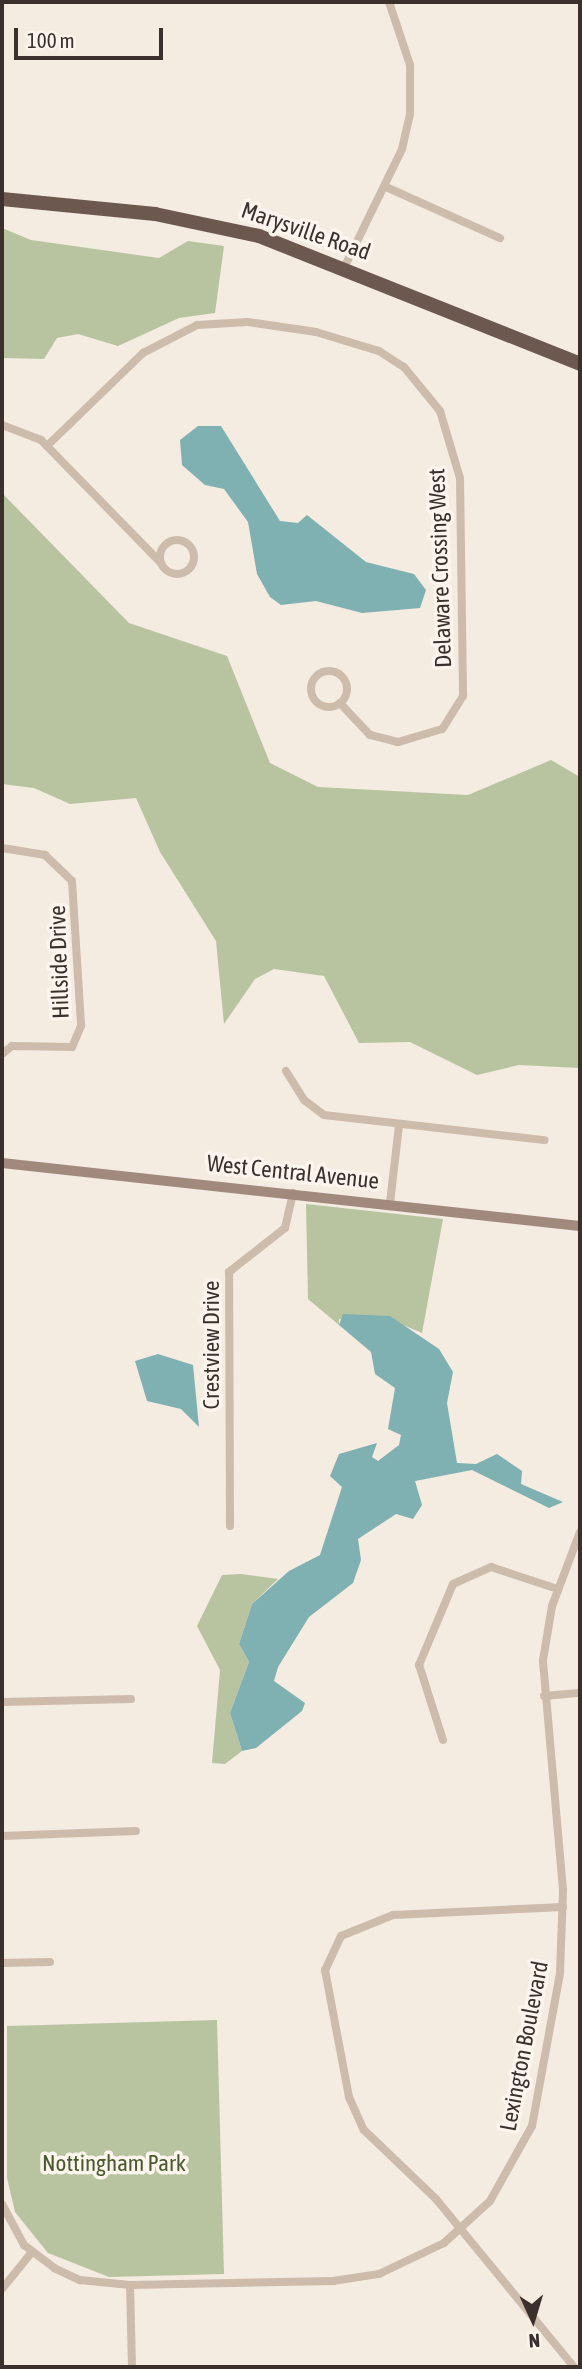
<!DOCTYPE html>
<style>
body{margin:0}
#map{position:relative;width:582px;height:2369px;overflow:hidden;background:#f4ebe1;font-family:"Asap Condensed",sans-serif}
div>[style]{position:absolute}
[style*='--x']{left:calc(var(--x)*1px);top:calc(var(--y)*1px);width:calc(var(--w)*1px);rotate:calc(var(--a)*1deg)}
.green>*{inset:0;background:#b8c4a0}
.water>*{inset:0;background:#7fb0b2}
.minor>*{height:8px;margin:-4px;padding:0 4px;transform-origin:4px;border-radius:4px;background:#cdbbac}
.minor>.ring{margin:-4px;padding:0;box-sizing:content-box;background:none;border:8px solid #cdbbac;border-radius:50%}
.secondary>*{height:10px;margin:-5px;padding:0 5px;transform-origin:5px;border-radius:5px;background:#a18a7d}
.trunk>*{height:14px;margin:-7px;padding:0 7px;transform-origin:7px;border-radius:7px;background:#6c584f}
span{translate:-50% -50%;white-space:nowrap;text-align:center;line-height:1.15;-webkit-text-stroke:7px #fbf5ee;paint-order:stroke}
.street-label{font-size:23px;color:#3b302b}
.park-label{font-size:23px;color:#4a5a2e}
.frame{position:absolute;inset:0;border:4px solid #3b302b;pointer-events:none}
.north{position:absolute;left:498px;top:2285px;width:70px;height:70px;-webkit-text-stroke:5px #fbf5ee;paint-order:stroke;rotate:176deg;font-size:19px;font-weight:700;line-height:28px;text-align:center;color:#3b302b}
.north::after{content:'';display:block;margin:auto;width:24px;height:32px;background:#3b302b;clip-path:polygon(50% 0,100% 100%,50% 72%,0 100%)}
.scale{position:absolute;left:14px;top:28px;width:149px;height:32px;box-sizing:border-box;border:4px solid #3b302b;border-top:0;padding-left:9px;font-size:21px;line-height:24px;white-space:nowrap;color:#3b302b;-webkit-text-stroke:5px #fbf5ee;paint-order:stroke}
</style>
<div id="map">
<div class="green">
<i style="clip-path:polygon(2px 228px,31px 240px,159px 258px,188px 241px,224px 246px,215px 313px,179px 318px,118px 346px,78px 334px,57px 338px,44px 359px,2px 358px)"></i>
<i style="clip-path:polygon(2px 493px,129px 623px,227px 656px,270px 763px,318px 787px,468px 795px,551px 760px,580px 777px,580px 1068px,519px 1065px,477px 1075px,410px 1042px,359px 1043px,324px 976px,274px 969px,255px 979px,224px 1024px,216px 941px,160px 852px,136px 798px,70px 804px,34px 788px,2px 784px)"></i>
<i style="clip-path:polygon(306px 1204px,443px 1219px,422px 1333px,396px 1322px,339px 1319px,339px 1325px,308px 1299px)"></i>
<i style="clip-path:polygon(241px 1574px,278px 1579px,252px 1604px,239px 1644px,249px 1662px,230px 1713px,242px 1751px,225px 1764px,212px 1763px,220px 1670px,197px 1626px,222px 1575px)"></i>
<i style="clip-path:polygon(217px 2020px,224px 2274px,109px 2277px,48px 2253px,15px 2212px,7px 2178px,7px 2026px)"></i>
</div>
<div class="water">
<i style="clip-path:polygon(198px 426px,221px 426px,280px 521px,298px 523px,307px 515px,366px 562px,414px 574px,426px 590px,420px 608px,362px 613px,316px 601px,281px 605px,270px 597px,257px 574px,248px 522px,224px 489px,205px 485px,182px 465px,180px 440px)"></i>
<i style="clip-path:polygon(343px 1314px,390px 1316px,439px 1349px,453px 1372px,447px 1403px,457px 1463px,476px 1464px,497px 1454px,522px 1471px,521px 1484px,563px 1502px,549px 1508px,472px 1470px,415px 1481px,422px 1505px,413px 1519px,396px 1514px,358px 1539px,361px 1560px,353px 1583px,309px 1617px,278px 1667px,274px 1681px,305px 1703px,302px 1711px,256px 1748px,242px 1751px,230px 1713px,249px 1662px,239px 1644px,252px 1604px,289px 1571px,320px 1555px,342px 1487px,330px 1476px,339px 1454px,377px 1443px,372px 1457px,378px 1461px,399px 1445px,401px 1435px,388px 1429px,395px 1388px,375px 1374px,371px 1352px,339px 1325px)"></i>
<i style="clip-path:polygon(158px 1354px,193px 1365px,199px 1427px,181px 1409px,147px 1401px,135px 1361px)"></i>
</div>
<div class="minor">
<i style="--x:386;--y:187;--w:125;--a:24.1"></i>
<i style="--x:345;--y:266;--w:130;--a:-64"></i>
<i style="--x:402;--y:149;--w:36;--a:-77"></i>
<i style="--x:410;--y:114;--w:49;--a:-90"></i>
<i style="--x:410;--y:65;--w:66;--a:-108.4"></i>
<i style="--x:2;--y:425;--w:42;--a:21"></i>
<i style="--x:41;--y:440;--w:172;--a:45.7"></i>
<i style="--x:47;--y:446;--w:134;--a:-44.1"></i>
<i style="--x:143;--y:353;--w:61;--a:-27.4"></i>
<i style="--x:197;--y:325;--w:51;--a:-3.4"></i>
<i style="--x:248;--y:322;--w:69;--a:8.4"></i>
<i style="--x:316;--y:332;--w:66;--a:16.8"></i>
<i style="--x:379;--y:351;--w:30;--a:33"></i>
<i style="--x:404;--y:367;--w:57;--a:50.7"></i>
<i style="--x:440;--y:411;--w:70;--a:73.4"></i>
<i style="--x:460;--y:478;--w:218;--a:89.2"></i>
<i style="--x:463;--y:696;--w:39;--a:122"></i>
<i style="--x:442;--y:729;--w:46;--a:163.5"></i>
<i style="--x:398;--y:742;--w:29;--a:-166"></i>
<i style="--x:370;--y:735;--w:44;--a:-133.2"></i>
<i class="ring" style="left:160px;top:540px;width:26px;height:26px"></i>
<i class="ring" style="left:311px;top:671px;width:28px;height:28px"></i>
<i style="--x:2;--y:848;--w:44;--a:9.2"></i>
<i style="--x:45;--y:855;--w:37;--a:44"></i>
<i style="--x:72;--y:881;--w:145;--a:86.4"></i>
<i style="--x:81;--y:1026;--w:23;--a:113"></i>
<i style="--x:72;--y:1047;--w:60;--a:-179"></i>
<i style="--x:12;--y:1046;--w:13;--a:141"></i>
<i style="--x:286;--y:1071;--w:34;--a:58"></i>
<i style="--x:304;--y:1100;--w:25;--a:37"></i>
<i style="--x:324;--y:1115;--w:222;--a:6.5"></i>
<i style="--x:390;--y:1203;--w:79;--a:-83.4"></i>
<i style="--x:230;--y:1526;--w:254;--a:-90.2"></i>
<i style="--x:229;--y:1272;--w:71;--a:-38.2"></i>
<i style="--x:285;--y:1228;--w:36;--a:-77"></i>
<i style="--x:544;--y:1696;--w:36;--a:-5"></i>
<i style="--x:2;--y:1702;--w:129;--a:-1.3"></i>
<i style="--x:443;--y:1740;--w:79;--a:-107.7"></i>
<i style="--x:419;--y:1665;--w:88;--a:-67.2"></i>
<i style="--x:453;--y:1584;--w:42;--a:-24.1"></i>
<i style="--x:491;--y:1567;--w:71;--a:18.2"></i>
<i style="--x:2;--y:1836;--w:134;--a:-2.1"></i>
<i style="--x:563;--y:1907;--w:170;--a:177.3"></i>
<i style="--x:393;--y:1915;--w:56;--a:158"></i>
<i style="--x:341;--y:1936;--w:38;--a:115"></i>
<i style="--x:325;--y:1970;--w:129;--a:79.3"></i>
<i style="--x:349;--y:2097;--w:36;--a:66"></i>
<i style="--x:364;--y:2130;--w:100;--a:43.8"></i>
<i style="--x:436;--y:2199;--w:217;--a:50.6"></i>
<i style="--x:2;--y:1963;--w:48;--a:-1.2"></i>
<i style="--x:2;--y:2204;--w:47;--a:61.8"></i>
<i style="--x:24;--y:2245;--w:38;--a:37"></i>
<i style="--x:54;--y:2268;--w:29;--a:25"></i>
<i style="--x:80;--y:2280;--w:50;--a:5.7"></i>
<i style="--x:130;--y:2285;--w:203;--a:-1.1"></i>
<i style="--x:333;--y:2281;--w:47;--a:-8.7"></i>
<i style="--x:379;--y:2274;--w:72;--a:-25.5"></i>
<i style="--x:444;--y:2243;--w:62;--a:-42.4"></i>
<i style="--x:490;--y:2201;--w:86;--a:-60.8"></i>
<i style="--x:532;--y:2126;--w:156;--a:-79.6"></i>
<i style="--x:560;--y:1973;--w:83;--a:-87.9"></i>
<i style="--x:563;--y:1890;--w:231;--a:-95"></i>
<i style="--x:543;--y:1660;--w:55;--a:-80.5"></i>
<i style="--x:552;--y:1606;--w:79;--a:-69.3"></i>
<i style="--x:130;--y:2285;--w:82;--a:88.6"></i>
<i style="--x:2;--y:2289;--w:48;--a:-51"></i>
</div>
<div class="secondary">
<i style="--x:2;--y:1163;--w:581;--a:6.22"></i>
</div>
<div class="trunk">
<i style="--x:2;--y:199;--w:154;--a:5.6"></i>
<i style="--x:155;--y:214;--w:106;--a:11.9"></i>
<i style="--x:259;--y:236;--w:346;--a:21.7"></i>
</div>
<div class="street-label">
<span style="left:306px;top:231px;rotate:19deg">Marysville Road</span>
<span style="left:440px;top:568px;rotate:-92deg">Delaware Crossing West</span>
<span style="left:59px;top:962px;rotate:-92deg">Hillside Drive</span>
<span style="left:293px;top:1172px;rotate:6deg">West Central Avenue</span>
<span style="left:211px;top:1345px;rotate:-90deg">Crestview Drive</span>
<span style="left:524px;top:2046px;rotate:-79deg">Lexington Boulevard</span>
</div>
<div class="park-label">
<span style="left:114px;top:2163px">Nottingham Park</span>
</div>
<div class="frame"></div>
<div class="north">N</div>
<div class="scale">100 m</div>
</div>
